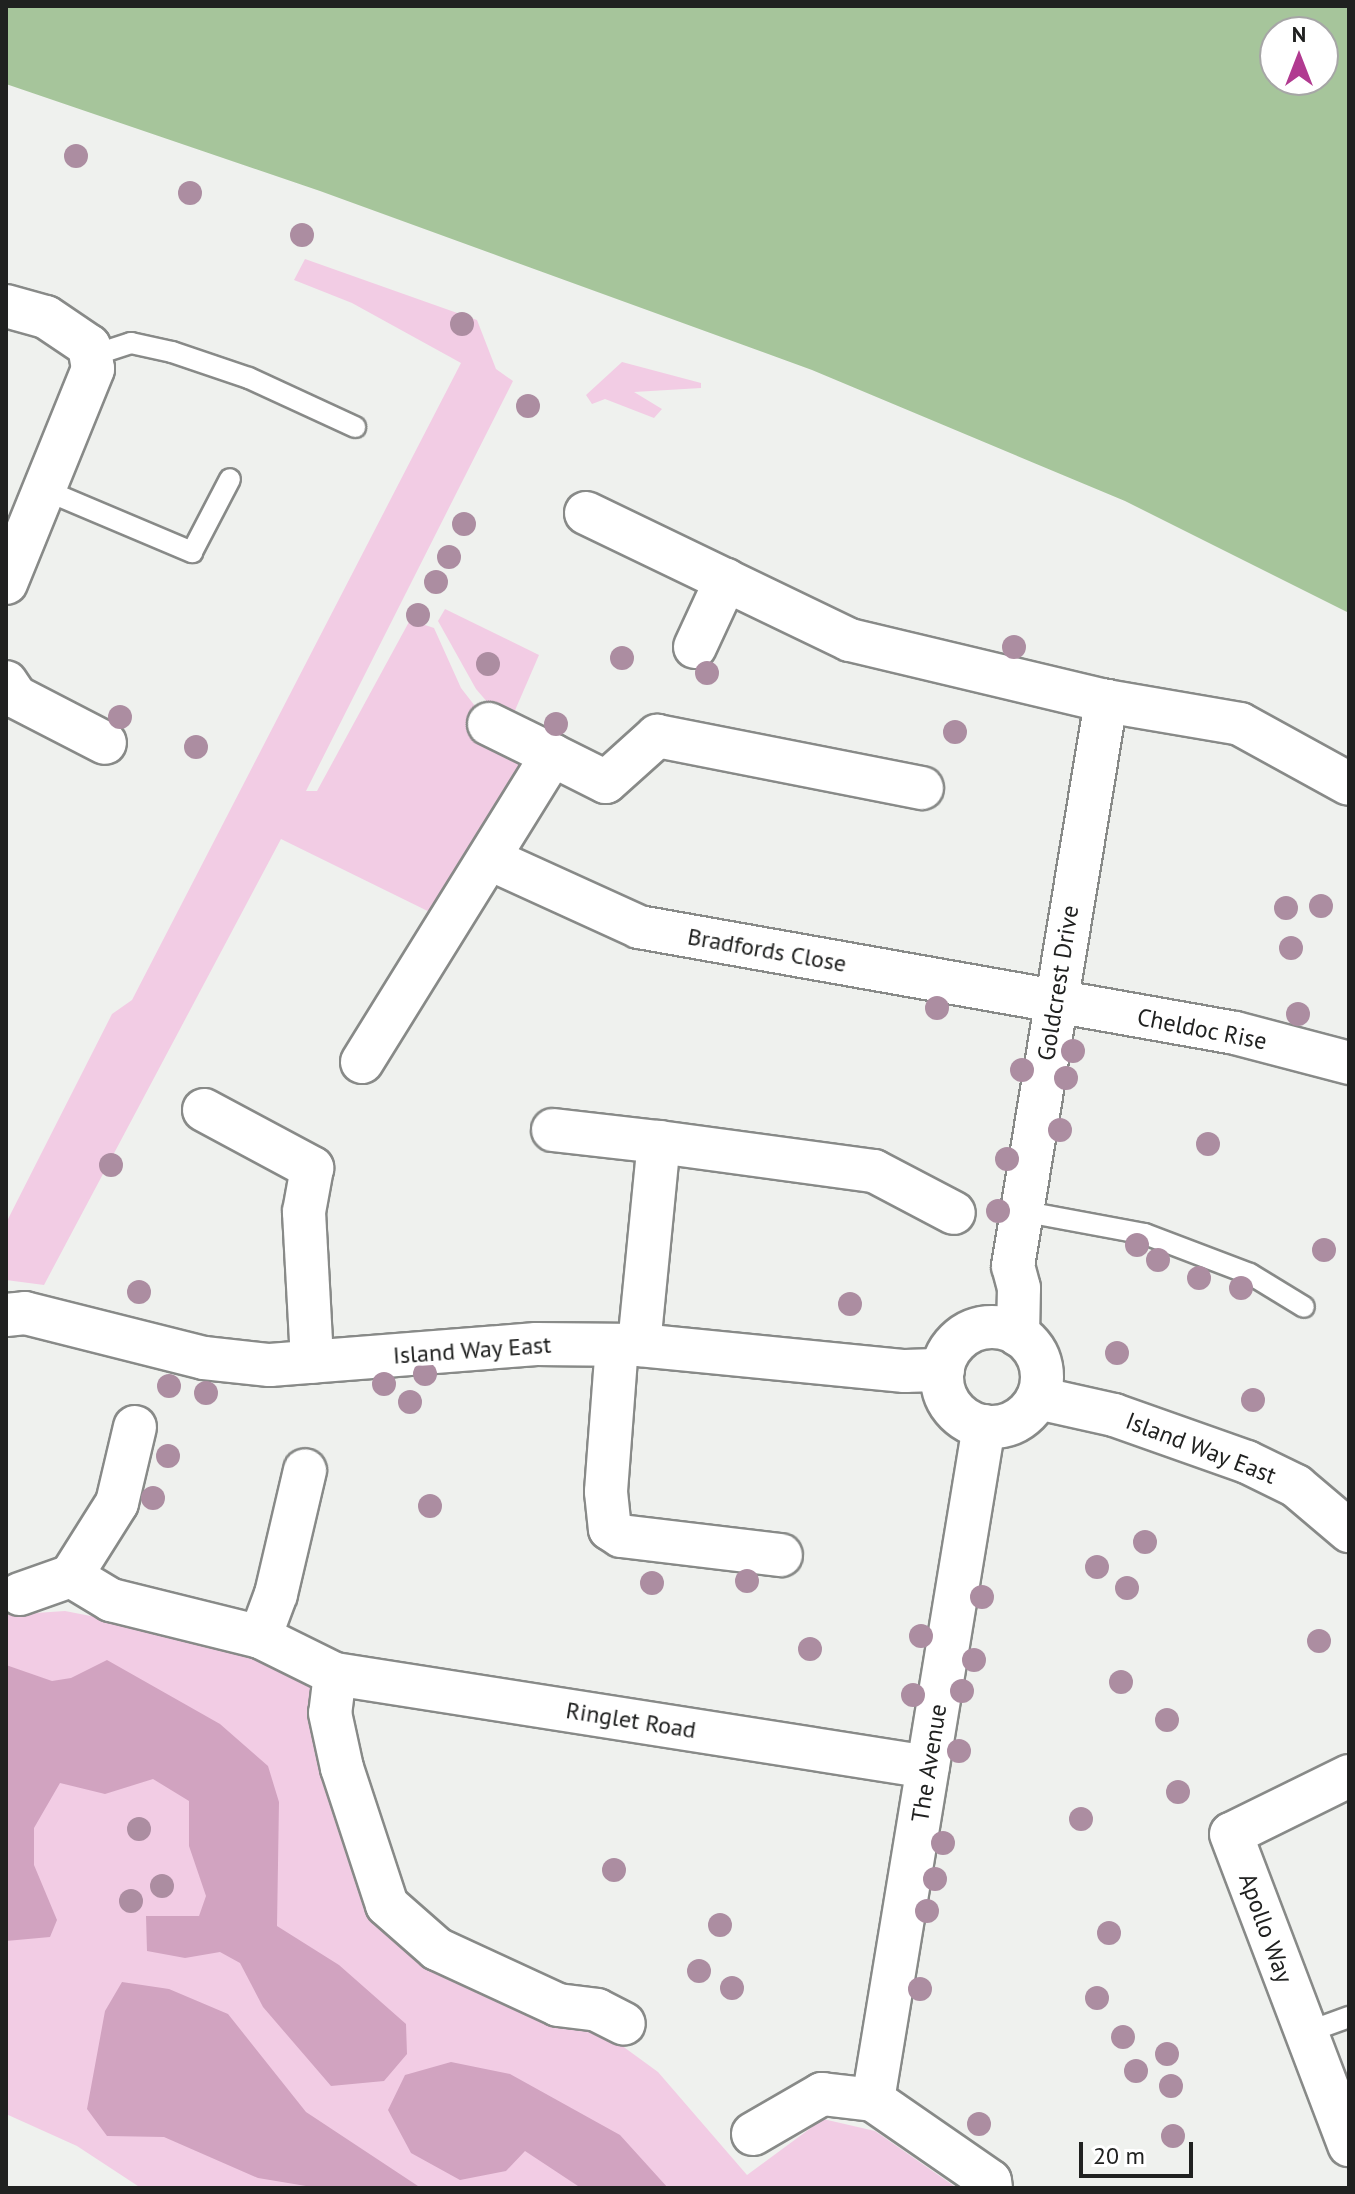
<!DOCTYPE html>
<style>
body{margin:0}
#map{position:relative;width:1355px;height:2194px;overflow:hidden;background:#eff1ee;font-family:"PT Sans",sans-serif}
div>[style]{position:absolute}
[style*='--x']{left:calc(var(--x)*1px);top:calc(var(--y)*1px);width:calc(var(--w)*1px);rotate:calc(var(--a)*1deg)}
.green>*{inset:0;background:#f2cce4}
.forest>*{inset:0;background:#d1a3c0}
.water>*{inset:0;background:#a6c59b}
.roads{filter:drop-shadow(2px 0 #888a88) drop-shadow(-2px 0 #888a88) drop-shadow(0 2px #888a88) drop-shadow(0 -2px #888a88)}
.lane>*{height:20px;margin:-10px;padding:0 10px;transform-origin:10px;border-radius:10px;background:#fff}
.street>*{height:42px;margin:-21px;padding:0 21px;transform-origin:21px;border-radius:21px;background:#fff}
.street>.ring{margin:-21px;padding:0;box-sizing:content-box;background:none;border:42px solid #fff;border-radius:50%}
.trees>*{width:24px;height:24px;margin:-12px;border-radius:50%;background:#ac8da1}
span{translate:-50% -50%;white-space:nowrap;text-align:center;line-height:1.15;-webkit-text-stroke:8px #fff;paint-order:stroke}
.street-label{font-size:24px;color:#202120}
.frame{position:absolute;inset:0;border:8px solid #202120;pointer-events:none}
.north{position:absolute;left:1259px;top:16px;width:80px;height:80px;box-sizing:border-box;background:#fff;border:2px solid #a6a6a6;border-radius:50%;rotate:0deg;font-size:22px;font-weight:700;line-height:32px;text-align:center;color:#202120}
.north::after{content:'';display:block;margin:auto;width:28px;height:36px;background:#b13a90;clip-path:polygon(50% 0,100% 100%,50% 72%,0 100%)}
.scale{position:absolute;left:1079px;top:2142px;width:114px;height:36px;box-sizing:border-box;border:4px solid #202120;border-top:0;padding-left:10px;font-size:24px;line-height:28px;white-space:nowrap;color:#202120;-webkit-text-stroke:6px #fff;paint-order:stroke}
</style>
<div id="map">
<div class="green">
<i style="clip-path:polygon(305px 259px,477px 320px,496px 369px,513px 381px,306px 791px,317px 791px,410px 620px,434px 628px,461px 688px,489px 724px,526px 757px,448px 921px,281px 839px,44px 1285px,6px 1280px,6px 1223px,112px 1014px,132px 1000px,461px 363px,352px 303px,294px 280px)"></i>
<i style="clip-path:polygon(622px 362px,701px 383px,701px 388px,634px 392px,662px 409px,654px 418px,605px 399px,592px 404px,586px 395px)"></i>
<i style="clip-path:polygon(445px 609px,539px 655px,513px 715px,495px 711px,476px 689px,438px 621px)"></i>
<i style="clip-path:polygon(65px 1611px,183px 1634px,250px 1656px,320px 1691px,374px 1915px,610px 2037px,658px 2072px,747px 2175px,823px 2119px,875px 2131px,957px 2188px,141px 2188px,77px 2146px,6px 2114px,6px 1615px)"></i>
</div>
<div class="forest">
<i style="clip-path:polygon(107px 1660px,220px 1724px,268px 1766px,279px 1802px,277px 1926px,339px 1965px,406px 2024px,407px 2054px,384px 2081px,331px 2086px,263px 2007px,240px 1963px,220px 1952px,185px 1958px,147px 1951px,146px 1916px,199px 1916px,206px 1896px,189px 1846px,189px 1801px,153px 1779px,105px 1794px,60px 1783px,34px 1828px,34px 1865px,57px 1920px,50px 1937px,6px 1941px,6px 1665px,52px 1681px,71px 1678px)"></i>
<i style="clip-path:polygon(122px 1982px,169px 1989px,228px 2014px,306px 2112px,421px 2188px,318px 2188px,258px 2178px,164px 2137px,107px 2136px,87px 2109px,105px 2011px)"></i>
<i style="clip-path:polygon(451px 2062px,510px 2074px,620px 2135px,668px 2188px,581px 2188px,525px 2151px,506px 2171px,460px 2180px,411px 2153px,388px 2110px,405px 2075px)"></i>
</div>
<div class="water">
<i style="clip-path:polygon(evenodd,6px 6px,1349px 6px,1349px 613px,1125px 501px,812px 370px,320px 191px,6px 84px,6px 6px,1275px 32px,1323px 32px,1323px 80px,1275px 80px,1275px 32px)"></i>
</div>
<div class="roads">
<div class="lane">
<i style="--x:91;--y:356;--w:42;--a:-18"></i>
<i style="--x:131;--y:343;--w:42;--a:12.4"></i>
<i style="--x:172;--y:352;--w:81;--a:18.7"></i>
<i style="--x:249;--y:378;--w:117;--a:24.8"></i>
<i style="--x:45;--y:490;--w:160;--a:22.9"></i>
<i style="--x:192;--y:552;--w:82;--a:-62.5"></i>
<i style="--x:1021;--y:1211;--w:126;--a:10.5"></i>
<i style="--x:1145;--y:1234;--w:112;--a:20.9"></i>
<i style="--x:1250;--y:1274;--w:63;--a:31.4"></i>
<i style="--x:1305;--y:2033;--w:47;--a:-20"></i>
</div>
<div class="street">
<i style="--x:6;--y:306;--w:41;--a:15.4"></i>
<i style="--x:46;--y:317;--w:52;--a:34"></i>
<i style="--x:89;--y:346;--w:23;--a:80"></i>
<i style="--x:93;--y:369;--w:231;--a:112.1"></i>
<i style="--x:586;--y:513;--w:293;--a:25.7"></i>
<i style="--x:850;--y:640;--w:263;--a:13.4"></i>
<i style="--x:1106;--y:701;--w:136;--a:9.7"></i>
<i style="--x:1240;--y:724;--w:124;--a:28.8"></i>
<i style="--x:695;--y:647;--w:74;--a:-65.2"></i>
<i style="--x:6;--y:682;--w:18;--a:56"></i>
<i style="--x:16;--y:697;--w:100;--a:27.3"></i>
<i style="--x:489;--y:724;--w:70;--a:26.2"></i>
<i style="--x:492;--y:860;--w:162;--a:24.5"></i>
<i style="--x:639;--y:927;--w:605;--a:10.08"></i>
<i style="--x:1235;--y:1033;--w:118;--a:14.7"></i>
<i style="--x:362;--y:1062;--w:361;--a:-58.2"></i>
<i style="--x:552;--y:755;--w:60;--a:26.6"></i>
<i style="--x:606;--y:782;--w:69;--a:-42"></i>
<i style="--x:657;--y:736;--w:270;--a:11.1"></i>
<i style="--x:204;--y:1110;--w:123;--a:28.2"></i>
<i style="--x:312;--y:1168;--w:45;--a:100.3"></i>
<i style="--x:304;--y:1212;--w:150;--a:86.9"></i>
<i style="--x:553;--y:1130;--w:107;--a:6.5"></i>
<i style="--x:6;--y:1315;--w:19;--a:-6"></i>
<i style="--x:25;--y:1313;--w:185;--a:14.1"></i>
<i style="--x:204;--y:1358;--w:66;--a:6.1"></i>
<i style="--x:270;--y:1365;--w:267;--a:-4.5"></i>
<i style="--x:536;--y:1344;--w:103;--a:0.6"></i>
<i style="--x:639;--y:1345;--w:267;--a:5.6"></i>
<i style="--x:905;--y:1371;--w:38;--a:-2"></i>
<i class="ring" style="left:942px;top:1327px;width:58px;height:58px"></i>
<i style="--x:1018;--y:1335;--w:47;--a:-88.8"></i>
<i style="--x:1019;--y:1288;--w:23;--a:-105"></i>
<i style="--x:1013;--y:1266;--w:573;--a:-80.65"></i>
<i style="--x:617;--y:1345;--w:147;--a:94.3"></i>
<i style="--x:606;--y:1492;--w:37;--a:84"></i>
<i style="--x:610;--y:1529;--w:13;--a:32"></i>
<i style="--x:621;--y:1536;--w:161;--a:6.8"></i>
<i style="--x:639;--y:1345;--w:204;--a:-84.4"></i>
<i style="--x:659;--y:1142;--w:217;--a:7.7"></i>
<i style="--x:874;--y:1171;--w:90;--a:27.7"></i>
<i style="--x:1038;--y:1398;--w:78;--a:12.6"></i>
<i style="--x:1114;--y:1415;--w:141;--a:19.5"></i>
<i style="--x:1247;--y:1462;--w:55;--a:26.1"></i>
<i style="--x:1296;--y:1486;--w:70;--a:40.3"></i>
<i style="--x:984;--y:1426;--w:683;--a:99.35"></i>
<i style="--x:873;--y:2100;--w:142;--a:34.7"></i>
<i style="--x:990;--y:2181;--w:7;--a:82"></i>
<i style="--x:71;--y:1576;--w:47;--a:31"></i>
<i style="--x:111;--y:1600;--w:154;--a:13.9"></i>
<i style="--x:260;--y:1637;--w:84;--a:26.3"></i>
<i style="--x:335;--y:1674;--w:600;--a:8.91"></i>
<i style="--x:20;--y:1594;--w:54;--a:-19.4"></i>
<i style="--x:71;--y:1576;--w:86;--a:-57.8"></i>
<i style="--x:117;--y:1503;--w:78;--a:-76.7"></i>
<i style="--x:260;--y:1637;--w:46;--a:-69.6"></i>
<i style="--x:276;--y:1594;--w:127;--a:-76.8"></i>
<i style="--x:335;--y:1674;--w:39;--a:97"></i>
<i style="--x:330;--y:1713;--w:56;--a:77.7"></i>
<i style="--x:342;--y:1768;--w:144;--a:71.8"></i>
<i style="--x:387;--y:1905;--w:67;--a:41.3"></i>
<i style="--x:437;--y:1949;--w:133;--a:24.8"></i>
<i style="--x:558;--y:2005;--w:39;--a:7"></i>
<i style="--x:597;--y:2010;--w:30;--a:27"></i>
<i style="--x:1349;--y:1776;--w:131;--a:153.8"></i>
<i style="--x:1231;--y:1834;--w:333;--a:69.2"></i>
<i style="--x:753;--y:2134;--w:80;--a:-30.1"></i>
<i style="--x:822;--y:2094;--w:51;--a:6.7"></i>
</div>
</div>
<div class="trees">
<i style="left:76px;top:156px"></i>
<i style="left:190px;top:193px"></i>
<i style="left:302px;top:235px"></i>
<i style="left:462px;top:324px"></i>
<i style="left:528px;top:406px"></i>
<i style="left:464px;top:524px"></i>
<i style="left:449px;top:557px"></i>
<i style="left:436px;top:582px"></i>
<i style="left:418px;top:615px"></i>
<i style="left:1014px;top:647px"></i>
<i style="left:622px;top:658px"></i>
<i style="left:488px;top:664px"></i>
<i style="left:707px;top:673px"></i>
<i style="left:120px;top:717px"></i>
<i style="left:556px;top:724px"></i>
<i style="left:955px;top:732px"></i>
<i style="left:196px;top:747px"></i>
<i style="left:1321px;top:906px"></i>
<i style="left:1286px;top:908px"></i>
<i style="left:1291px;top:948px"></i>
<i style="left:937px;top:1008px"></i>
<i style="left:1298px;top:1014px"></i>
<i style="left:1073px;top:1051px"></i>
<i style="left:1022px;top:1070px"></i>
<i style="left:1066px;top:1078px"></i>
<i style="left:1060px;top:1130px"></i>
<i style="left:1208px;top:1144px"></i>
<i style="left:1007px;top:1159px"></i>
<i style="left:111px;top:1165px"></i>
<i style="left:998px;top:1211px"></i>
<i style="left:1137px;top:1245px"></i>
<i style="left:1324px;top:1250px"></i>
<i style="left:1158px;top:1260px"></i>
<i style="left:1199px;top:1278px"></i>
<i style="left:1241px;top:1288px"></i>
<i style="left:139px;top:1292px"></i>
<i style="left:850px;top:1304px"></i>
<i style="left:1117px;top:1353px"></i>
<i style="left:425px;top:1374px"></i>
<i style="left:384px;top:1384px"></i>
<i style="left:169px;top:1386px"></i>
<i style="left:206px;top:1393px"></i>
<i style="left:1253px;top:1400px"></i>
<i style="left:410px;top:1402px"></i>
<i style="left:168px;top:1456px"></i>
<i style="left:153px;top:1498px"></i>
<i style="left:430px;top:1506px"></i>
<i style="left:1145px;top:1542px"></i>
<i style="left:1097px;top:1567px"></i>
<i style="left:747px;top:1581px"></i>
<i style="left:652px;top:1583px"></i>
<i style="left:1127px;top:1588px"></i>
<i style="left:982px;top:1597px"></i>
<i style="left:921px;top:1636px"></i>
<i style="left:1319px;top:1641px"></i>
<i style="left:810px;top:1649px"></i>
<i style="left:974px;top:1660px"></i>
<i style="left:1121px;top:1682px"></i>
<i style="left:962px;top:1691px"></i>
<i style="left:913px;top:1695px"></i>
<i style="left:1167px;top:1720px"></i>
<i style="left:959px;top:1751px"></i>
<i style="left:1178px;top:1792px"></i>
<i style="left:1081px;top:1819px"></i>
<i style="left:139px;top:1829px"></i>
<i style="left:943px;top:1843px"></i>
<i style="left:614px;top:1870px"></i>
<i style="left:935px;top:1879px"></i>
<i style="left:162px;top:1886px"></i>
<i style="left:131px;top:1901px"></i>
<i style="left:927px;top:1911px"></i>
<i style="left:720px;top:1925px"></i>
<i style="left:1109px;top:1933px"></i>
<i style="left:699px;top:1971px"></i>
<i style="left:732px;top:1988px"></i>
<i style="left:920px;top:1989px"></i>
<i style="left:1097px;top:1998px"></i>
<i style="left:1123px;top:2037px"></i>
<i style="left:1167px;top:2054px"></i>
<i style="left:1136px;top:2071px"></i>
<i style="left:1171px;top:2086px"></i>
<i style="left:979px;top:2124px"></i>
<i style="left:1173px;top:2136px"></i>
</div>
<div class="street-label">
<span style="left:767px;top:950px;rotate:10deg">Bradfords Close</span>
<span style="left:1058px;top:983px;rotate:-81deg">Goldcrest Drive</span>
<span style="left:1202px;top:1029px;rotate:11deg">Cheldoc Rise</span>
<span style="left:472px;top:1350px;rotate:-4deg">Island Way East</span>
<span style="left:1201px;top:1448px;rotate:21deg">Island Way East</span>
<span style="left:631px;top:1720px;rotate:9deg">Ringlet Road</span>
<span style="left:929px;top:1763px;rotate:-81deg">The Avenue</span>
<span style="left:1266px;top:1928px;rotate:70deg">Apollo Way</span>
</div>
<div class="frame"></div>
<div class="north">N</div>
<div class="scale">20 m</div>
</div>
